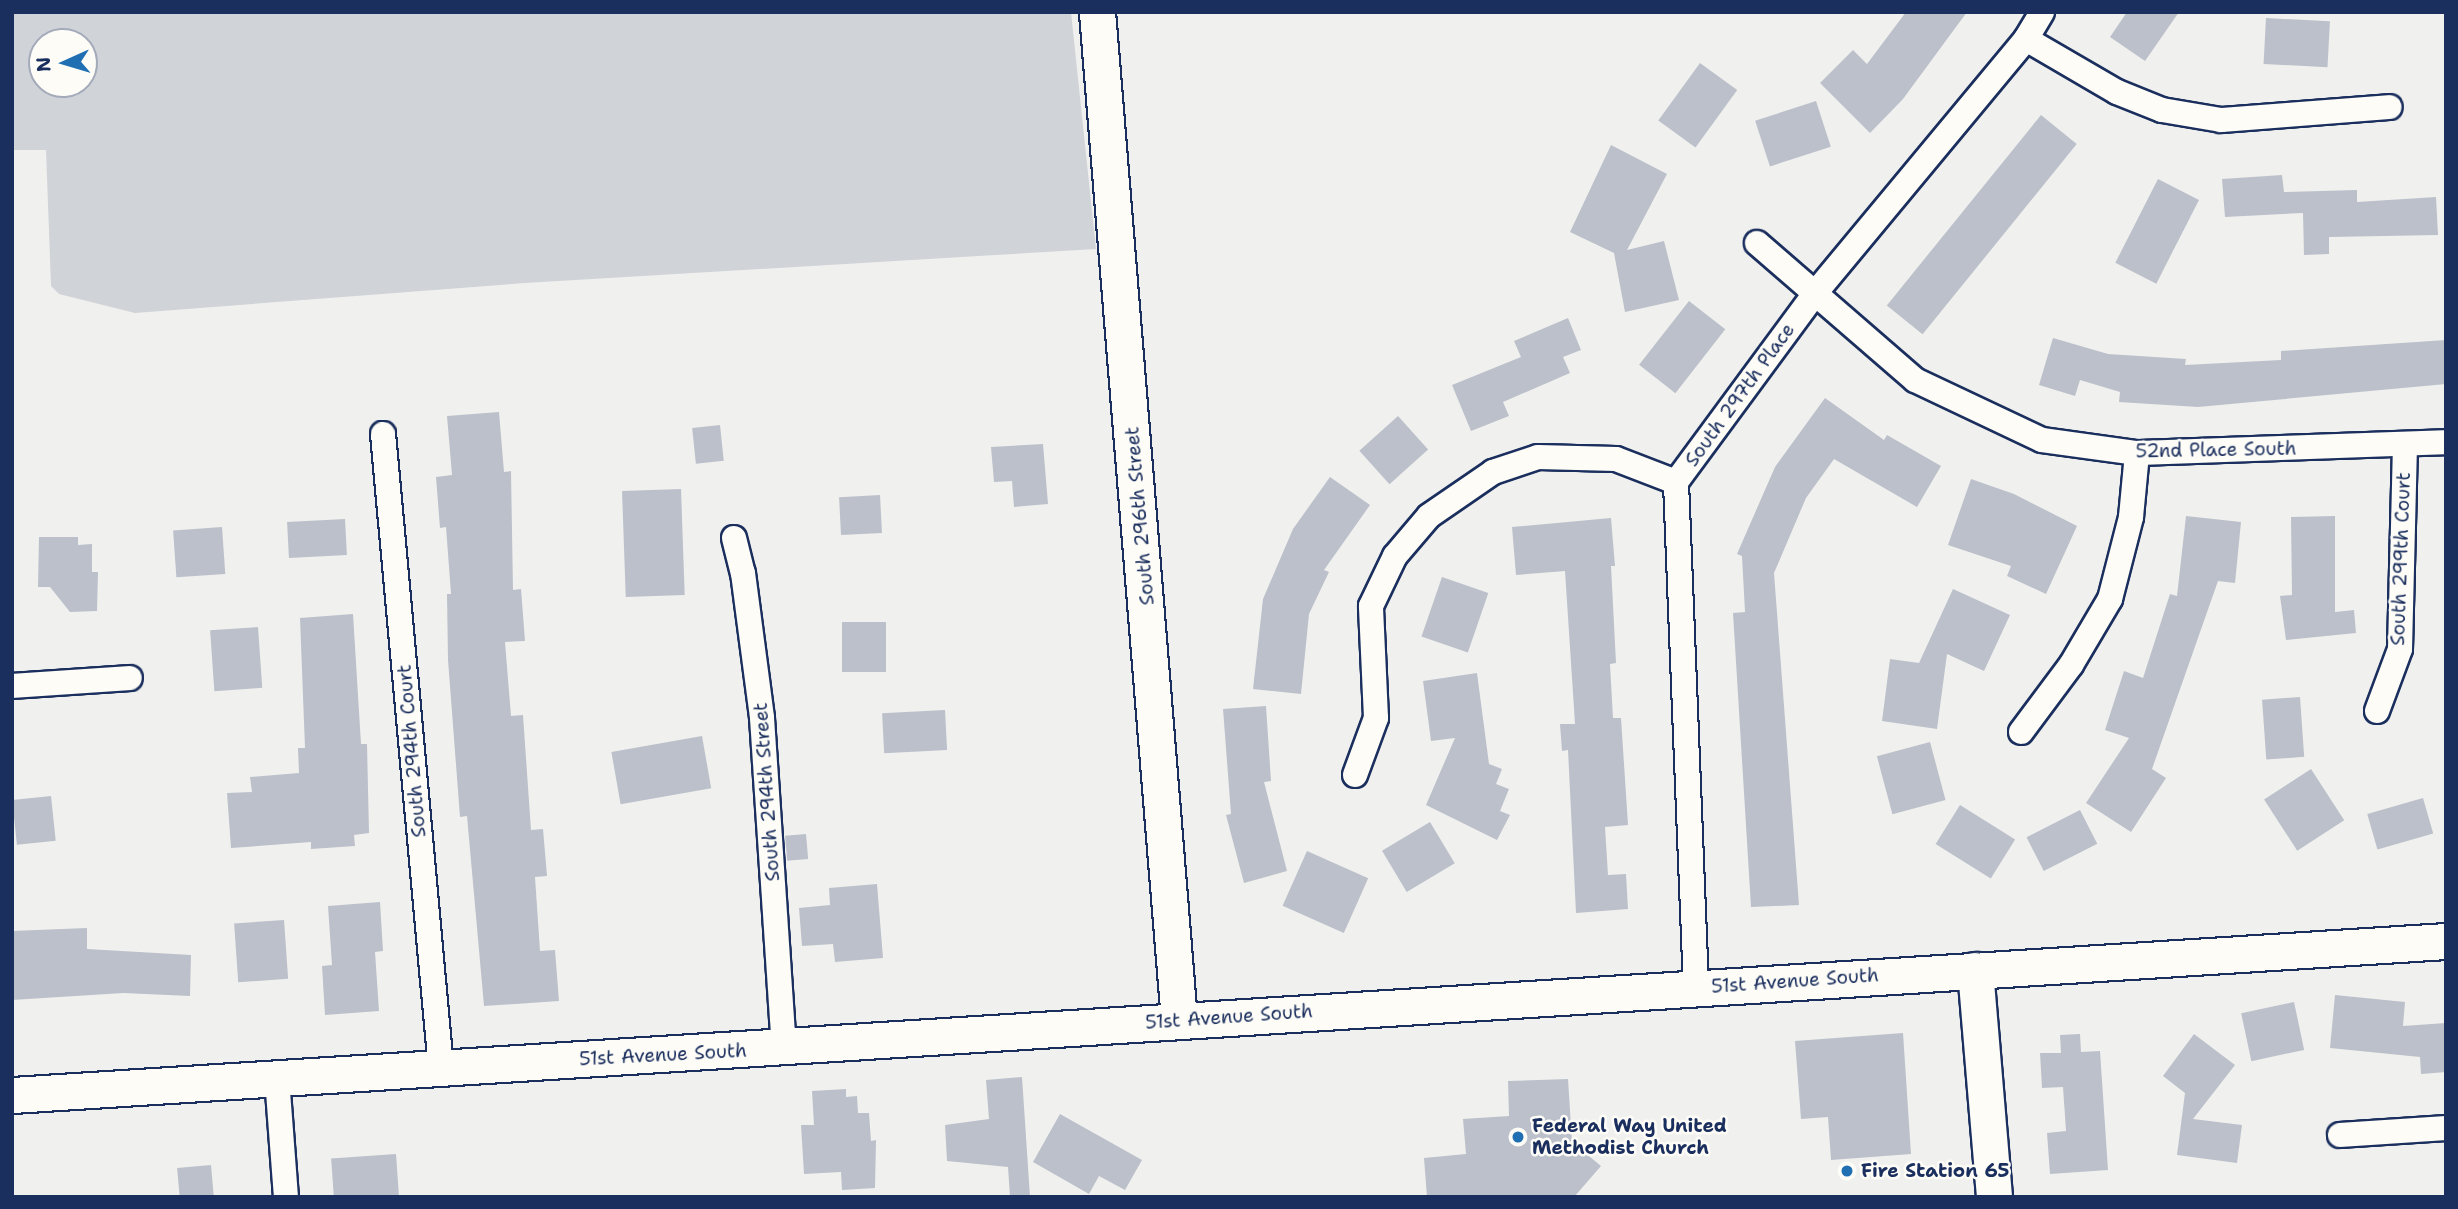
<!DOCTYPE html>
<style>
body{margin:0}
#map{position:relative;width:2458px;height:1209px;overflow:hidden;background:#f0f0ee;font-family:"Shantell Sans",sans-serif}
div>[style]{position:absolute}
[style*='--x']{left:calc(var(--x)*1px);top:calc(var(--y)*1px);width:calc(var(--w)*1px);rotate:calc(var(--a)*1deg)}
.green>*{inset:0;background:#d0d3d8}
.building>*{inset:0;background:#bbc0ca;transform-origin:0 0}
.roads{filter:drop-shadow(2px 0 #1b2f5e) drop-shadow(-2px 0 #1b2f5e) drop-shadow(0 2px #1b2f5e) drop-shadow(0 -2px #1b2f5e)}
.street>*{height:24px;margin:-12px;padding:0 12px;transform-origin:12px;border-radius:12px;background:#fdfcf7}
.secondary>*{height:35px;margin:-17.5px;padding:0 17.5px;transform-origin:17.5px;border-radius:17.5px;background:#fdfcf7}
.dots>*{width:19px;height:19px;translate:-50% -50%;box-sizing:border-box;border:4px solid #fdfcf7;border-radius:50%}
span{translate:-50% -50%;white-space:nowrap;text-align:center;line-height:1.15;-webkit-text-stroke:5px #fdfcf7;paint-order:stroke}
.street-label{font-size:19px;color:#1b2f5e}
.poi-label{font-size:19px;color:#1b2f5e;font-weight:700}
.left{translate:0 -50%;text-align:left}
.frame{position:absolute;inset:0;border:14px solid #1b2f5e;pointer-events:none}
.north{position:absolute;left:28px;top:28px;width:70px;height:70px;box-sizing:border-box;background:#fdfcf7;border:2px solid #a3aaba;border-radius:50%;rotate:266deg;font-size:19px;font-weight:700;line-height:28px;text-align:center;color:#1b2f5e}
.north::after{content:'';display:block;margin:auto;width:24px;height:32px;background:#1f6fb2;clip-path:polygon(50% 0,100% 100%,50% 72%,0 100%)}
</style>
<div id="map">
<div class="green">
<i style="clip-path:polygon(evenodd,12px 12px,1071px 12px,1096px 249px,525px 283px,135px 313px,59px 294px,51px 286px,46px 150px,12px 150px,12px 12px,42px 42px,84px 42px,84px 84px,42px 84px,42px 42px)"></i>
</div>
<div class="building">
<i style="clip-path:polygon(1906px 12px,1967px 12px,1903px 99px,1870px 133px,1820px 83px,1853px 50px,1867px 64px)"></i>
<i style="clip-path:polygon(2127px 12px,2179px 12px,2145px 61px,2110px 37px)"></i>
<i style="left:2266px;top:18px;width:64px;height:46px;rotate:3deg"></i>
<i style="left:1700px;top:63px;width:46px;height:71px;rotate:36deg"></i>
<i style="left:1816px;top:101px;width:48px;height:64px;rotate:72deg"></i>
<i style="left:2041px;top:115px;width:46px;height:245px;rotate:39deg"></i>
<i style="clip-path:polygon(1611px 145px,1667px 174px,1627px 250px,1664px 241px,1679px 300px,1625px 312px,1614px 253px,1570px 232px)"></i>
<i style="clip-path:polygon(2282px 175px,2284px 192px,2357px 190px,2357px 202px,2436px 197px,2438px 235px,2329px 237px,2329px 254px,2304px 255px,2303px 213px,2225px 217px,2222px 179px)"></i>
<i style="left:2158px;top:179px;width:46px;height:94px;rotate:27deg"></i>
<i style="left:1689px;top:301px;width:46px;height:81px;rotate:38deg"></i>
<i style="clip-path:polygon(1568px 318px,1581px 350px,1563px 357px,1570px 373px,1503px 402px,1509px 416px,1471px 431px,1452px 385px,1521px 357px,1514px 341px)"></i>
<i style="clip-path:polygon(2053px 338px,2108px 354px,2186px 359px,2185px 365px,2281px 360px,2281px 351px,2446px 340px,2446px 384px,2198px 407px,2119px 402px,2120px 392px,2080px 380px,2075px 396px,2039px 385px)"></i>
<i style="clip-path:polygon(1825px 398px,1884px 440px,1887px 435px,1941px 466px,1917px 507px,1834px 459px,1806px 498px,1774px 573px,1799px 905px,1751px 907px,1733px 613px,1745px 612px,1742px 556px,1737px 554px,1775px 467px)"></i>
<i style="clip-path:polygon(499px 412px,504px 472px,511px 471px,513px 590px,521px 589px,525px 641px,505px 642px,511px 716px,523px 715px,531px 830px,543px 829px,547px 876px,535px 877px,540px 951px,555px 950px,559px 1001px,484px 1006px,467px 816px,460px 817px,448px 660px,447px 594px,451px 594px,446px 527px,440px 528px,436px 477px,452px 475px,447px 416px)"></i>
<i style="left:1398px;top:416px;width:45px;height:52px;rotate:48deg"></i>
<i style="left:720px;top:425px;width:36px;height:28px;rotate:84deg"></i>
<i style="clip-path:polygon(1043px 444px,1048px 504px,1014px 507px,1012px 481px,994px 482px,991px 447px)"></i>
<i style="clip-path:polygon(1330px 477px,1370px 505px,1324px 570px,1329px 572px,1309px 614px,1301px 694px,1253px 689px,1263px 599px,1293px 529px)"></i>
<i style="clip-path:polygon(1971px 479px,2014px 494px,2077px 526px,2046px 594px,2007px 576px,2011px 566px,1948px 545px)"></i>
<i style="left:681px;top:489px;width:106px;height:59px;rotate:88deg"></i>
<i style="left:880px;top:495px;width:38px;height:41px;rotate:87deg"></i>
<i style="clip-path:polygon(2186px 516px,2241px 522px,2235px 583px,2218px 581px,2152px 769px,2166px 778px,2131px 832px,2086px 803px,2129px 738px,2105px 730px,2124px 671px,2143px 678px,2170px 594px,2177px 596px)"></i>
<i style="clip-path:polygon(2335px 516px,2335px 612px,2354px 610px,2356px 633px,2286px 640px,2280px 596px,2292px 595px,2291px 517px)"></i>
<i style="clip-path:polygon(1611px 518px,1615px 566px,1611px 566px,1616px 663px,1610px 664px,1613px 718px,1621px 718px,1628px 825px,1605px 827px,1608px 875px,1626px 874px,1628px 909px,1576px 913px,1568px 750px,1562px 751px,1560px 724px,1575px 724px,1565px 571px,1516px 575px,1512px 527px)"></i>
<i style="left:345px;top:519px;width:36px;height:58px;rotate:87deg"></i>
<i style="left:222px;top:527px;width:47px;height:49px;rotate:86deg"></i>
<i style="clip-path:polygon(39px 537px,78px 537px,78px 545px,92px 544px,92px 572px,98px 572px,97px 611px,70px 612px,50px 587px,38px 587px)"></i>
<i style="left:1442px;top:577px;width:49px;height:63px;rotate:19deg"></i>
<i style="clip-path:polygon(1953px 589px,2010px 615px,1984px 671px,1947px 654px,1937px 729px,1882px 721px,1890px 659px,1919px 663px)"></i>
<i style="clip-path:polygon(353px 614px,361px 744px,367px 744px,369px 833px,354px 835px,355px 846px,311px 849px,311px 842px,231px 848px,227px 793px,252px 792px,250px 777px,299px 773px,298px 748px,305px 748px,300px 618px)"></i>
<i style="left:842px;top:622px;width:44px;height:50px"></i>
<i style="left:258px;top:627px;width:61px;height:48px;rotate:86deg"></i>
<i style="clip-path:polygon(1477px 673px,1489px 764px,1502px 769px,1496px 784px,1509px 789px,1500px 811px,1510px 815px,1497px 840px,1426px 805px,1455px 738px,1431px 741px,1423px 681px)"></i>
<i style="left:2300px;top:697px;width:60px;height:38px;rotate:86deg"></i>
<i style="clip-path:polygon(1266px 706px,1271px 781px,1264px 782px,1287px 871px,1244px 883px,1226px 815px,1231px 814px,1223px 709px)"></i>
<i style="left:945px;top:710px;width:40px;height:63px;rotate:87deg"></i>
<i style="left:702px;top:736px;width:53px;height:92px;rotate:80deg"></i>
<i style="left:1930px;top:742px;width:60px;height:55px;rotate:75deg"></i>
<i style="left:2311px;top:769px;width:61px;height:56px;rotate:57deg"></i>
<i style="left:51px;top:796px;width:45px;height:39px;rotate:84deg"></i>
<i style="left:2423px;top:798px;width:37px;height:58px;rotate:74deg"></i>
<i style="left:1960px;top:805px;width:65px;height:46px;rotate:32deg"></i>
<i style="left:2080px;top:810px;width:38px;height:60px;rotate:63deg"></i>
<i style="left:1430px;top:822px;width:48px;height:56px;rotate:59deg"></i>
<i style="left:806px;top:834px;width:25px;height:21px;rotate:85deg"></i>
<i style="left:1307px;top:851px;width:67px;height:60px;rotate:24deg"></i>
<i style="clip-path:polygon(877px 884px,883px 958px,835px 962px,833px 944px,802px 946px,799px 908px,830px 905px,829px 888px)"></i>
<i style="clip-path:polygon(380px 902px,383px 951px,375px 952px,379px 1011px,325px 1015px,322px 966px,332px 965px,328px 906px)"></i>
<i style="left:284px;top:920px;width:59px;height:50px;rotate:86deg"></i>
<i style="clip-path:polygon(87px 928px,87px 949px,191px 955px,190px 996px,123px 993px,12px 1000px,12px 931px)"></i>
<i style="clip-path:polygon(2335px 995px,2405px 1002px,2403px 1026px,2446px 1023px,2446px 1072px,2421px 1074px,2420px 1057px,2330px 1048px)"></i>
<i style="left:2294px;top:1002px;width:49px;height:54px;rotate:78deg"></i>
<i style="clip-path:polygon(1903px 1033px,1911px 1154px,1831px 1160px,1828px 1117px,1801px 1119px,1795px 1041px)"></i>
<i style="clip-path:polygon(2080px 1034px,2081px 1052px,2100px 1051px,2108px 1170px,2050px 1174px,2047px 1133px,2066px 1131px,2063px 1087px,2042px 1088px,2040px 1053px,2061px 1053px,2060px 1035px)"></i>
<i style="clip-path:polygon(2194px 1034px,2235px 1065px,2193px 1119px,2242px 1125px,2237px 1163px,2177px 1155px,2185px 1093px,2163px 1076px)"></i>
<i style="clip-path:polygon(1022px 1077px,1030px 1197px,1010px 1197px,1008px 1167px,947px 1161px,945px 1125px,989px 1119px,986px 1080px)"></i>
<i style="clip-path:polygon(1568px 1079px,1572px 1142px,1601px 1166px,1574px 1197px,1427px 1197px,1424px 1158px,1466px 1154px,1463px 1119px,1509px 1116px,1508px 1081px)"></i>
<i style="clip-path:polygon(846px 1089px,846px 1097px,857px 1096px,858px 1113px,869px 1113px,871px 1141px,876px 1140px,875px 1188px,842px 1190px,841px 1172px,804px 1174px,801px 1125px,814px 1125px,812px 1091px)"></i>
<i style="clip-path:polygon(1060px 1114px,1142px 1160px,1125px 1190px,1099px 1176px,1089px 1194px,1033px 1162px)"></i>
<i style="left:396px;top:1154px;width:43px;height:65px;rotate:86deg"></i>
<i style="left:211px;top:1165px;width:32px;height:34px;rotate:85deg"></i>
</div>
<div class="roads">
<div class="street">
<i style="--x:2026;--y:39;--w:105;--a:30.2"></i>
<i style="--x:2117;--y:92;--w:48;--a:21.8"></i>
<i style="--x:2162;--y:110;--w:60;--a:9.6"></i>
<i style="--x:2221;--y:120;--w:169;--a:-4.4"></i>
<i style="--x:1757;--y:243;--w:209;--a:40.9"></i>
<i style="--x:1915;--y:380;--w:140;--a:25.3"></i>
<i style="--x:2042;--y:440;--w:96;--a:7.8"></i>
<i style="--x:2137;--y:453;--w:309;--a:-2"></i>
<i style="--x:383;--y:434;--w:637;--a:84.77"></i>
<i style="--x:734;--y:538;--w:36;--a:76"></i>
<i style="--x:743;--y:573;--w:146;--a:82.5"></i>
<i style="--x:762;--y:718;--w:331;--a:86.2"></i>
<i style="--x:12;--y:686;--w:118;--a:-3.9"></i>
<i style="--x:2377;--y:711;--w:66;--a:-69.6"></i>
<i style="--x:2400;--y:649;--w:204;--a:-88.6"></i>
<i style="--x:2021;--y:732;--w:84;--a:-53.3"></i>
<i style="--x:2071;--y:665;--w:77;--a:-59.4"></i>
<i style="--x:2110;--y:599;--w:85;--a:-75.6"></i>
<i style="--x:2131;--y:517;--w:64;--a:-84.6"></i>
<i style="--x:1355;--y:775;--w:61;--a:-69.8"></i>
<i style="--x:1376;--y:718;--w:112;--a:-92.6"></i>
<i style="--x:1371;--y:606;--w:55;--a:-64.4"></i>
<i style="--x:1395;--y:556;--w:52;--a:-49.6"></i>
<i style="--x:1429;--y:516;--w:78;--a:-34.5"></i>
<i style="--x:1493;--y:472;--w:47;--a:-18.4"></i>
<i style="--x:1538;--y:457;--w:78;--a:1.5"></i>
<i style="--x:1616;--y:459;--w:64;--a:21"></i>
<i style="--x:1696;--y:987;--w:505;--a:-92.27"></i>
<i style="--x:1676;--y:482;--w:236;--a:-53.6"></i>
<i style="--x:1816;--y:292;--w:329;--a:-50.3"></i>
<i style="--x:2026;--y:39;--w:31;--a:-59"></i>
<i style="--x:277;--y:1078;--w:119;--a:85.7"></i>
<i style="--x:2340;--y:1135;--w:106;--a:-3.8"></i>
</div>
<div class="secondary">
<i style="--x:1097;--y:12;--w:1011;--a:85.35"></i>
<i style="--x:1975;--y:970;--w:228;--a:85.2"></i>
<i style="--x:12;--y:1095;--w:2439;--a:-3.62"></i>
</div>
</div>
<div class="dots">
<i style="left:1518px;top:1137px;background:#1f6fb2"></i>
<i style="left:1847px;top:1171px;background:#1f6fb2"></i>
</div>
<div class="street-label">
<span style="left:1740px;top:395px;rotate:-54deg">South 297th Place</span>
<span style="left:2216px;top:450px;rotate:-1deg">52nd Place South</span>
<span style="left:1140px;top:516px;rotate:-95deg">South 296th Street</span>
<span style="left:2401px;top:559px;rotate:-88deg">South 299th Court</span>
<span style="left:412px;top:751px;rotate:-95deg">South 294th Court</span>
<span style="left:767px;top:792px;rotate:-94deg">South 294th Street</span>
<span style="left:1795px;top:981px;rotate:-4deg">51st Avenue South</span>
<span style="left:1229px;top:1017px;rotate:-4deg">51st Avenue South</span>
<span style="left:663px;top:1055px;rotate:-3deg">51st Avenue South</span>
</div>
<div class="poi-label">
<span class="left" style="left:1532px;top:1137px">Federal Way United<br>Methodist Church</span>
<span class="left" style="left:1861px;top:1171px">Fire Station 65</span>
</div>
<div class="frame"></div>
<div class="north">N</div>
</div>
